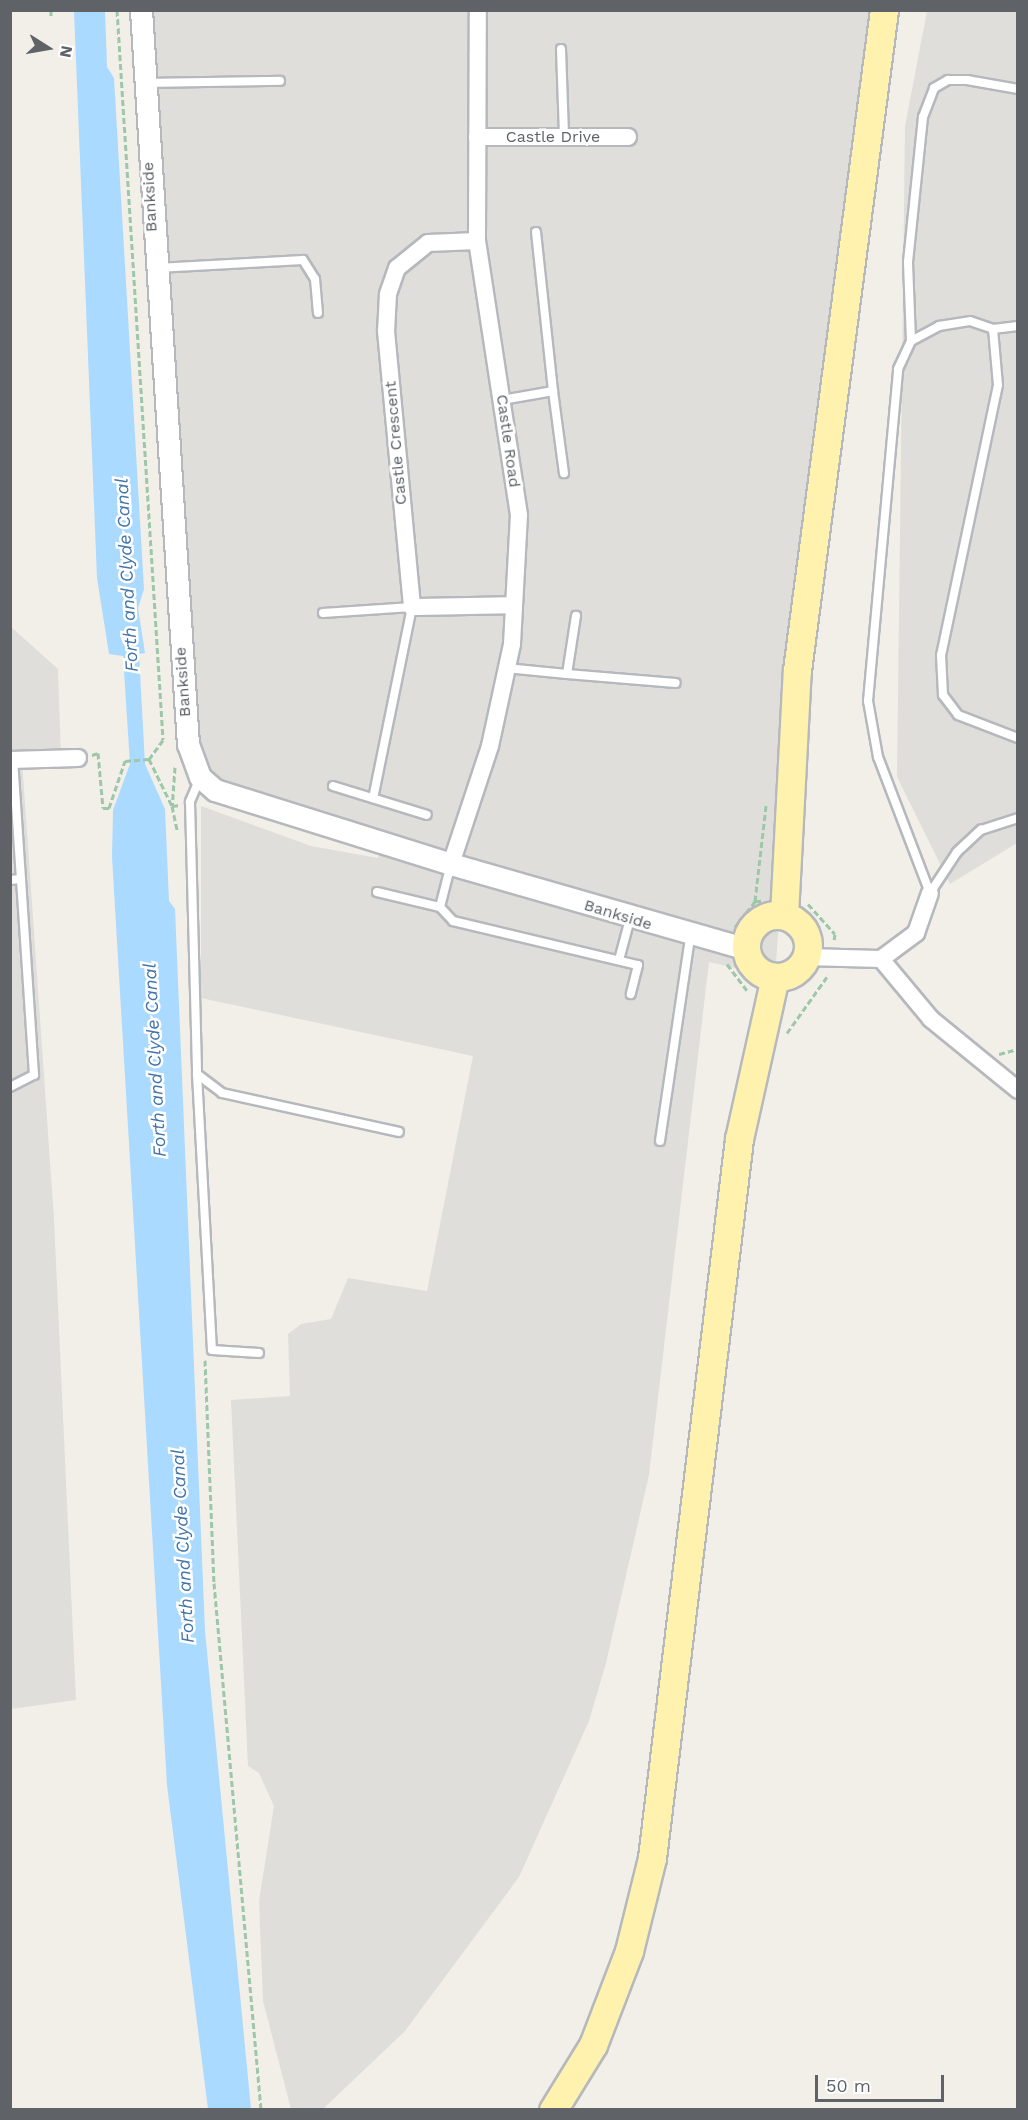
<!DOCTYPE html>
<style>
body{margin:0}
#map{position:relative;width:1028px;height:2120px;overflow:hidden;background:#f1efe8;font-family:"Work Sans",sans-serif}
div>[style]{position:absolute}
[style*='--x']{left:calc(var(--x)*1px);top:calc(var(--y)*1px);width:calc(var(--w)*1px);rotate:calc(var(--a)*1deg)}
.industrial>*{inset:0;background:#e0deda}
.water>*{inset:0;background:#aadaff}
.path>*{height:3px;margin-top:-1.5px;transform-origin:0;background:repeating-linear-gradient(90deg,#9cc7a9 0 6px,transparent 0 9px)}
.roads{filter:drop-shadow(2px 0 #b5b8bc) drop-shadow(-2px 0 #b5b8bc) drop-shadow(0 2px #b5b8bc) drop-shadow(0 -2px #b5b8bc)}
.service>*{height:8px;margin:-4px;padding:0 4px;transform-origin:4px;border-radius:4px;background:#fff}
.minor>*{height:16px;margin:-8px;padding:0 8px;transform-origin:8px;border-radius:8px;background:#fff}
.tertiary>*{height:21px;margin:-10.5px;padding:0 10.5px;transform-origin:10.5px;border-radius:10.5px;background:#fff}
.primary>*{height:27px;margin:-13.5px;padding:0 13.5px;transform-origin:13.5px;border-radius:13.5px;background:#fff2af}
.primary>.ring{margin:-13.5px;padding:0;box-sizing:content-box;background:none;border:27px solid #fff2af;border-radius:50%}
span{translate:-50% -50%;white-space:nowrap;text-align:center;line-height:1.15;-webkit-text-stroke:5px #fff;paint-order:stroke}
.street-label{font-size:16px;color:#5f6368}
.water-label{font-size:18px;color:#4174aa;font-style:italic}
.frame{position:absolute;inset:0;border:12px solid #5f6368;pointer-events:none}
.north{position:absolute;left:18px;top:18px;width:60px;height:60px;-webkit-text-stroke:4px #fff;paint-order:stroke;rotate:101deg;font-size:16px;font-weight:700;line-height:24px;text-align:center;color:#5f6368}
.north::after{content:'';display:block;margin:auto;width:21px;height:27px;background:#5f6368;clip-path:polygon(50% 0,100% 100%,50% 72%,0 100%)}
.scale{position:absolute;left:815px;top:2075px;width:129px;height:27px;box-sizing:border-box;border:3px solid #5f6368;border-top:0;padding-left:8px;font-size:18px;line-height:21px;white-space:nowrap;color:#5f6368;-webkit-text-stroke:4px #fff;paint-order:stroke}
</style>
<div id="map">
<div class="industrial">
<i style="clip-path:polygon(141px 11px,884px 11px,797px 670px,775px 977px,709px 962px,649px 1475px,606px 1663px,589px 1721px,519px 1877px,405px 2031px,323px 2109px,291px 2109px,263px 2001px,259px 1901px,274px 1806px,259px 1773px,248px 1766px,231px 1400px,290px 1396px,288px 1334px,301px 1324px,331px 1319px,348px 1278px,427px 1291px,473px 1056px,201px 998px,201px 806px,311px 846px,378px 858px,383px 843px,200px 777px)"></i>
<i style="clip-path:polygon(927px 11px,1017px 11px,1017px 843px,950px 884px,897px 777px,905px 126px)"></i>
<i style="clip-path:polygon(10px 626px,58px 669px,61px 758px,22px 760px,54px 1219px,76px 1700px,11px 1709px)"></i>
</div>
<div class="water">
<i style="clip-path:polygon(74px 11px,105px 11px,107px 67px,114px 78px,144px 589px,138px 608px,145px 653px,139px 654px,145px 764px,165px 809px,169px 901px,175px 909px,205px 1631px,251px 2109px,208px 2109px,167px 1785px,112px 857px,113px 810px,130px 764px,123px 656px,109px 654px,97px 578px)"></i>
</div>
<div class="path">
<i style="--x:51;--y:10;--w:6;--a:90"></i>
<i style="--x:117;--y:10;--w:731;--a:86.39"></i>
<i style="--x:163;--y:740;--w:24;--a:126"></i>
<i style="--x:149;--y:759;--w:52;--a:63.9"></i>
<i style="--x:172;--y:806;--w:24;--a:78"></i>
<i style="--x:92;--y:755;--w:6;--a:-18"></i>
<i style="--x:98;--y:753;--w:55;--a:84.8"></i>
<i style="--x:103;--y:808;--w:6;--a:0"></i>
<i style="--x:109;--y:808;--w:50;--a:-71.2"></i>
<i style="--x:125;--y:761;--w:24;--a:-5"></i>
<i style="--x:175;--y:767;--w:39;--a:94"></i>
<i style="--x:172;--y:806;--w:8;--a:-7"></i>
<i style="--x:755;--y:901;--w:8;--a:0"></i>
<i style="--x:808;--y:904;--w:40;--a:48"></i>
<i style="--x:835;--y:934;--w:6;--a:99"></i>
<i style="--x:735;--y:927;--w:33;--a:-52"></i>
<i style="--x:755;--y:901;--w:96;--a:-83.4"></i>
<i style="--x:727;--y:964;--w:35;--a:53"></i>
<i style="--x:787;--y:1033;--w:72;--a:-54.6"></i>
<i style="--x:999;--y:1054;--w:20;--a:-15"></i>
<i style="--x:205;--y:1360;--w:223;--a:87.7"></i>
<i style="--x:214;--y:1583;--w:529;--a:84.9"></i>
</div>
<div class="roads">
<div class="service">
<i style="--x:561;--y:49;--w:88;--a:88"></i>
<i style="--x:148;--y:83;--w:132;--a:-0.9"></i>
<i style="--x:157;--y:268;--w:146;--a:-3.1"></i>
<i style="--x:303;--y:260;--w:22;--a:58"></i>
<i style="--x:315;--y:279;--w:34;--a:85"></i>
<i style="--x:993;--y:329;--w:25;--a:-7"></i>
<i style="--x:911;--y:341;--w:79;--a:-92.2"></i>
<i style="--x:908;--y:262;--w:146;--a:-84.1"></i>
<i style="--x:923;--y:117;--w:31;--a:-69"></i>
<i style="--x:934;--y:88;--w:16;--a:-30"></i>
<i style="--x:948;--y:80;--w:19;--a:0"></i>
<i style="--x:967;--y:80;--w:52;--a:10"></i>
<i style="--x:553;--y:391;--w:83;--a:82.4"></i>
<i style="--x:502;--y:400;--w:52;--a:-10"></i>
<i style="--x:553;--y:391;--w:160;--a:-96.1"></i>
<i style="--x:323;--y:613;--w:89;--a:-3.9"></i>
<i style="--x:412;--y:607;--w:195;--a:101.5"></i>
<i style="--x:506;--y:668;--w:61;--a:5.6"></i>
<i style="--x:567;--y:674;--w:59;--a:-81.2"></i>
<i style="--x:567;--y:674;--w:109;--a:4.7"></i>
<i style="--x:200;--y:778;--w:26;--a:113"></i>
<i style="--x:190;--y:802;--w:272;--a:88.5"></i>
<i style="--x:197;--y:1074;--w:31;--a:37"></i>
<i style="--x:222;--y:1093;--w:181;--a:12.4"></i>
<i style="--x:333;--y:786;--w:98;--a:17.1"></i>
<i style="--x:10;--y:880;--w:11;--a:-5"></i>
<i style="--x:377;--y:892;--w:65;--a:13.4"></i>
<i style="--x:440;--y:907;--w:19;--a:47"></i>
<i style="--x:453;--y:921;--w:190;--a:13.4"></i>
<i style="--x:638;--y:965;--w:30;--a:104"></i>
<i style="--x:930;--y:893;--w:146;--a:-110.9"></i>
<i style="--x:878;--y:757;--w:57;--a:-100.1"></i>
<i style="--x:868;--y:701;--w:333;--a:-84.8"></i>
<i style="--x:898;--y:369;--w:31;--a:-65"></i>
<i style="--x:911;--y:341;--w:32;--a:-28"></i>
<i style="--x:939;--y:326;--w:31;--a:-9"></i>
<i style="--x:970;--y:321;--w:24;--a:19"></i>
<i style="--x:993;--y:329;--w:56;--a:84.9"></i>
<i style="--x:998;--y:385;--w:276;--a:101.9"></i>
<i style="--x:941;--y:655;--w:40;--a:87.1"></i>
<i style="--x:943;--y:695;--w:25;--a:53"></i>
<i style="--x:958;--y:715;--w:64;--a:21"></i>
<i style="--x:930;--y:893;--w:49;--a:-56.6"></i>
<i style="--x:957;--y:852;--w:33;--a:-43"></i>
<i style="--x:981;--y:830;--w:39;--a:-18"></i>
<i style="--x:440;--y:907;--w:44;--a:-75.7"></i>
<i style="--x:619;--y:960;--w:42;--a:-75"></i>
<i style="--x:197;--y:1074;--w:276;--a:86.9"></i>
<i style="--x:212;--y:1350;--w:47;--a:3.7"></i>
<i style="--x:10;--y:1087;--w:27;--a:-27"></i>
<i style="--x:34;--y:1075;--w:316;--a:-93.8"></i>
<i style="--x:660;--y:1141;--w:206;--a:-81.6"></i>
</div>
<div class="minor">
<i style="--x:477;--y:137;--w:151;--a:0"></i>
<i style="--x:477;--y:241;--w:49;--a:177.7"></i>
<i style="--x:428;--y:243;--w:40;--a:141"></i>
<i style="--x:397;--y:268;--w:28;--a:109"></i>
<i style="--x:388;--y:294;--w:37;--a:93"></i>
<i style="--x:386;--y:331;--w:277;--a:84.6"></i>
<i style="--x:412;--y:607;--w:102;--a:-1.1"></i>
<i style="--x:10;--y:760;--w:68;--a:-1.7"></i>
<i style="--x:451;--y:864;--w:124;--a:-71.7"></i>
<i style="--x:490;--y:746;--w:104;--a:-77.8"></i>
<i style="--x:512;--y:644;--w:129;--a:-86.9"></i>
<i style="--x:519;--y:515;--w:277;--a:-98.7"></i>
<i style="--x:477;--y:241;--w:231;--a:-89.8"></i>
<i style="--x:806;--y:957;--w:75;--a:1.5"></i>
<i style="--x:881;--y:959;--w:44;--a:-36.6"></i>
<i style="--x:916;--y:933;--w:42;--a:-70.7"></i>
<i style="--x:881;--y:959;--w:78;--a:50.2"></i>
<i style="--x:931;--y:1019;--w:112;--a:39.2"></i>
</div>
<div class="tertiary">
<i style="--x:141;--y:10;--w:736;--a:86.34"></i>
<i style="--x:188;--y:744;--w:35;--a:70"></i>
<i style="--x:200;--y:777;--w:20;--a:41"></i>
<i style="--x:215;--y:790;--w:247;--a:17.4"></i>
<i style="--x:451;--y:864;--w:308;--a:16"></i>
</div>
<div class="primary">
<i style="--x:784;--y:915;--w:245;--a:-87"></i>
<i style="--x:797;--y:670;--w:666;--a:-82.49"></i>
<i class="ring" style="left:746px;top:915px;width:35px;height:35px"></i>
<i style="--x:553;--y:2110;--w:76;--a:-58.4"></i>
<i style="--x:593;--y:2045;--w:101;--a:-69"></i>
<i style="--x:629;--y:1951;--w:96;--a:-76.1"></i>
<i style="--x:652;--y:1858;--w:724;--a:-83.1"></i>
<i style="--x:739;--y:1139;--w:166;--a:-77.5"></i>
</div>
</div>
<div class="street-label">
<span style="left:553px;top:137px">Castle Drive</span>
<span style="left:150px;top:197px;rotate:-93deg">Bankside</span>
<span style="left:508px;top:441px;rotate:82deg">Castle Road</span>
<span style="left:396px;top:443px;rotate:-95deg">Castle Crescent</span>
<span style="left:183px;top:682px;rotate:-94deg">Bankside</span>
<span style="left:618px;top:915px;rotate:17deg">Bankside</span>
</div>
<div class="water-label">
<span style="left:127px;top:575px;rotate:-93deg">Forth and Clyde Canal</span>
<span style="left:155px;top:1060px;rotate:-93deg">Forth and Clyde Canal</span>
<span style="left:183px;top:1546px;rotate:-93deg">Forth and Clyde Canal</span>
</div>
<div class="frame"></div>
<div class="north">N</div>
<div class="scale">50 m</div>
</div>
